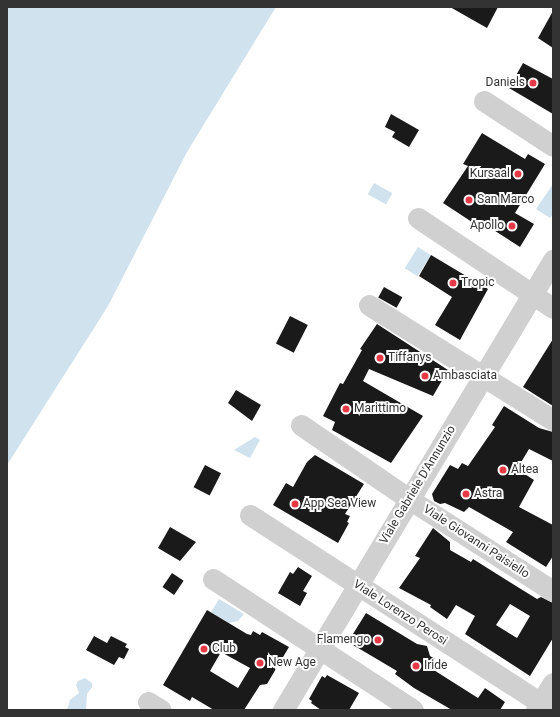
<!DOCTYPE html>
<style>
body{margin:0}
#map{position:relative;width:560px;height:717px;overflow:hidden;background:#fff;font-family:Roboto,sans-serif}
div>[style]{position:absolute}
[style*='--x']{left:calc(var(--x)*1px);top:calc(var(--y)*1px);width:calc(var(--w)*1px);rotate:calc(var(--a)*1deg)}
.water>*{inset:0;background:#cfe2ee;transform-origin:0 0}
.building>*{inset:0;background:#1a1a1a;transform-origin:0 0}
.minor>*{height:21px;margin:-10.5px;padding:0 10.5px;transform-origin:10.5px;border-radius:10.5px;background:#d0d0d0}
.dots>*{width:11px;height:11px;translate:-50% -50%;box-sizing:border-box;border:2px solid #fff;border-radius:50%}
span{translate:-50% -50%;white-space:nowrap;text-align:center;line-height:1.15;-webkit-text-stroke:4px #fff;paint-order:stroke}
.poi-label{font-size:12px;color:#333}
.right{translate:-100% -50%;text-align:right}
.left{translate:0 -50%;text-align:left}
.street-label{font-size:12px;color:#333}
.frame{position:absolute;inset:0;border:8px solid #333;pointer-events:none}
</style>
<div id="map">
<div class="water">
<i style="clip-path:polygon(7px 7px,276px 7px,187px 152px,108px 306px,7px 465px)"></i>
<i style="left:374px;top:183px;width:21px;height:13px;rotate:29deg"></i>
<i style="clip-path:polygon(553px 184px,553px 214px,550px 218px,536px 209px)"></i>
<i style="left:418px;top:247px;width:15px;height:25px;rotate:32deg"></i>
<i style="clip-path:polygon(255px 437px,260px 440px,250px 458px,234px 450px)"></i>
<i style="clip-path:polygon(219px 599px,244px 614px,238px 621px,229px 623px,211px 612px)"></i>
<i style="clip-path:polygon(85px 678px,92px 683px,92px 687px,87px 694px,86px 710px,67px 710px,70px 700px,79px 693px,76px 685px,78px 681px)"></i>
</div>
<div class="building">
<i style="clip-path:polygon(450px 7px,498px 7px,487px 28px)"></i>
<i style="clip-path:polygon(553px 11px,553px 48px,538px 38px)"></i>
<i style="clip-path:polygon(523px 63px,553px 79px,553px 114px,509px 88px)"></i>
<i style="clip-path:polygon(391px 114px,419px 130px,409px 147px,392px 137px,395px 132px,385px 127px)"></i>
<i style="clip-path:polygon(482px 133px,525px 159px,528px 154px,545px 164px,515px 213px,534px 224px,520px 247px,478px 220px,475px 224px,443px 203px,468px 166px,463px 164px)"></i>
<i style="clip-path:polygon(431px 255px,488px 289px,460px 340px,435px 325px,452px 297px,419px 276px)"></i>
<i style="left:384px;top:287px;width:21px;height:12px;rotate:29deg"></i>
<i style="left:290px;top:316px;width:20px;height:31px;rotate:27deg"></i>
<i style="clip-path:polygon(377px 324px,448px 370px,433px 396px,369px 369px,363px 381px,423px 416px,391px 463px,332px 430px,335px 422px,323px 416px,340px 383px,343px 384px,362px 350px,360px 349px)"></i>
<i style="clip-path:polygon(553px 339px,553px 406px,523px 387px)"></i>
<i style="clip-path:polygon(236px 390px,261px 405px,252px 421px,228px 403px)"></i>
<i style="clip-path:polygon(504px 406px,539px 428px,553px 432px,553px 461px,529px 449px,517px 469px,534px 480px,519px 507px,553px 525px,553px 556px,546px 567px,506px 542px,513px 532px,469px 507px,464px 512px,445px 503px,440px 504px,434px 501px,432px 494px,450px 465px,458px 469px,462px 463px,468px 466px,495px 427px,492px 425px)"></i>
<i style="clip-path:polygon(315px 455px,364px 484px,345px 514px,350px 516px,347px 522px,349px 523px,338px 543px,273px 505px,286px 483px,293px 487px,307px 462px)"></i>
<i style="left:205px;top:465px;width:18px;height:25px;rotate:27deg"></i>
<i style="clip-path:polygon(170px 527px,196px 542px,180px 561px,158px 548px)"></i>
<i style="clip-path:polygon(evenodd,433px 528px,450px 542px,450px 550px,471px 562px,473px 559px,537px 599px,541px 597px,553px 603px,553px 638px,530px 676px,465px 634px,475px 616px,456px 605px,447px 619px,430px 607px,431px 605px,399px 588px,420px 558px,415px 556px,433px 528px,510px 604px,530px 616px,517px 638px,496px 625px,510px 604px)"></i>
<i style="clip-path:polygon(298px 567px,312px 576px,303px 591px,307px 593px,300px 606px,278px 593px,290px 572px,293px 574px)"></i>
<i style="left:172px;top:573px;width:14px;height:17px;rotate:34deg"></i>
<i style="clip-path:polygon(evenodd,207px 610px,247px 634px,251px 635px,253px 631px,260px 635px,262px 632px,289px 647px,267px 684px,260px 685px,244px 710px,214px 710px,192px 697px,190px 701px,163px 685px,207px 610px,221px 652px,250px 668px,238px 688px,210px 671px,221px 652px)"></i>
<i style="clip-path:polygon(366px 613px,417px 644px,427px 646px,430px 656px,435px 659px,429px 667px,478px 698px,485px 688px,505px 702px,500px 710px,452px 710px,414px 688px,395px 674px,397px 671px,348px 642px)"></i>
<i style="clip-path:polygon(94px 636px,107px 643px,111px 636px,127px 644px,125px 647px,129px 649px,124px 659px,119px 657px,114px 665px,86px 650px)"></i>
<i style="clip-path:polygon(327px 675px,359px 693px,349px 710px,321px 710px,311px 703px,312px 701px,309px 699px,322px 676px,325px 678px)"></i>
</div>
<div class="minor">
<i style="--x:484;--y:101;--w:82;--a:33.1"></i>
<i style="--x:418;--y:218;--w:162;--a:33.7"></i>
<i style="--x:369;--y:305;--w:217;--a:32"></i>
<i style="--x:301;--y:425;--w:131;--a:34.4"></i>
<i style="--x:409;--y:499;--w:171;--a:32.6"></i>
<i style="--x:250;--y:515;--w:359;--a:32.9"></i>
<i style="--x:213;--y:579;--w:239;--a:33.2"></i>
<i style="--x:148;--y:702;--w:15;--a:32"></i>
<i style="--x:283;--y:710;--w:525;--a:-59.04"></i>
<i style="--x:536;--y:710;--w:32;--a:-58"></i>
</div>
<div class="dots">
<i style="left:533px;top:83px;background:#e63946"></i>
<i style="left:518px;top:174px;background:#e63946"></i>
<i style="left:469px;top:200px;background:#e63946"></i>
<i style="left:512px;top:226px;background:#e63946"></i>
<i style="left:453px;top:283px;background:#e63946"></i>
<i style="left:380px;top:358px;background:#e63946"></i>
<i style="left:425px;top:376px;background:#e63946"></i>
<i style="left:346px;top:409px;background:#e63946"></i>
<i style="left:503px;top:470px;background:#e63946"></i>
<i style="left:466px;top:494px;background:#e63946"></i>
<i style="left:295px;top:504px;background:#e63946"></i>
<i style="left:378px;top:640px;background:#e63946"></i>
<i style="left:204px;top:649px;background:#e63946"></i>
<i style="left:260px;top:663px;background:#e63946"></i>
<i style="left:416px;top:666px;background:#e63946"></i>
</div>
<div class="poi-label">
<span class="right" style="left:525px;top:83px">Daniels</span>
<span class="right" style="left:510px;top:174px">Kursaal</span>
<span class="left" style="left:477px;top:200px">San Marco</span>
<span class="right" style="left:504px;top:226px">Apollo</span>
<span class="left" style="left:461px;top:283px">Tropic</span>
<span class="left" style="left:388px;top:358px">Tiffanys</span>
<span class="left" style="left:433px;top:376px">Ambasciata</span>
<span class="left" style="left:354px;top:409px">Marittimo</span>
<span class="left" style="left:511px;top:470px">Altea</span>
<span class="left" style="left:474px;top:494px">Astra</span>
<span class="left" style="left:303px;top:504px">App Sea View</span>
<span class="right" style="left:370px;top:640px">Flamengo</span>
<span class="left" style="left:212px;top:649px">Club</span>
<span class="left" style="left:268px;top:663px">New Age</span>
<span class="left" style="left:424px;top:666px">Iride</span>
</div>
<div class="street-label">
<span style="left:418px;top:485px;rotate:-59deg">Viale Gabriele D'Annunzio</span>
<span style="left:476px;top:542px;rotate:33deg">Viale Giovanni Paisiello</span>
<span style="left:400px;top:613px;rotate:33deg">Viale Lorenzo Perosi</span>
</div>
<div class="frame"></div>
</div>
